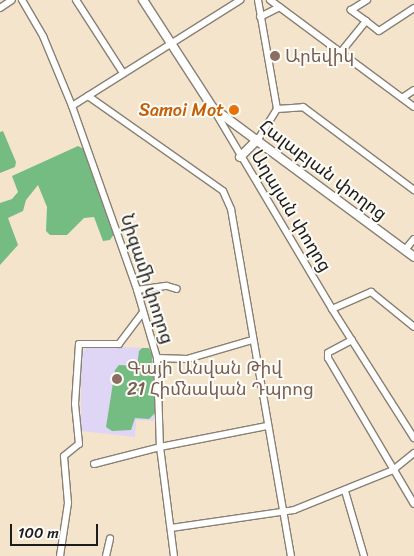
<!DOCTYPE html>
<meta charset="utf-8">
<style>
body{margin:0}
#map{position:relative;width:414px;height:556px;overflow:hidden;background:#f5e4cc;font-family:Sriracha,"Noto Sans Armenian",sans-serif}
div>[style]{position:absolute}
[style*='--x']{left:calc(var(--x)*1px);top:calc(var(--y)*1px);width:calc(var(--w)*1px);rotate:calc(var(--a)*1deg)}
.built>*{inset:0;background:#dfd5f5}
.forest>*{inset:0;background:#74bc81}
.roads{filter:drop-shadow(1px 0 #888074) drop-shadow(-1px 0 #888074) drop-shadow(0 1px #888074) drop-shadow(0 -1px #888074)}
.minor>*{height:6px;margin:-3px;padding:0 3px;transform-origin:3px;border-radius:3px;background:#fff}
.major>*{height:8px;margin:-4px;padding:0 4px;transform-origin:4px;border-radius:4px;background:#fff}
.dots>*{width:14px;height:14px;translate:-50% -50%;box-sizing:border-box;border:2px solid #fdfcf7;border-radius:50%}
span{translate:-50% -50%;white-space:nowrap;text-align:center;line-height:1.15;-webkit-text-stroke:4px #fdfcf7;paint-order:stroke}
.education-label{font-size:18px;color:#785e54}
.left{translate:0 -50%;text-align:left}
.food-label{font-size:18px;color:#c56008}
.right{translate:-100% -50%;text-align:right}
.street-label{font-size:18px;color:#1c1c1c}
.scale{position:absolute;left:10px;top:524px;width:88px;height:22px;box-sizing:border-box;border:2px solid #1c1c1c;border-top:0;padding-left:6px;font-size:15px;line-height:18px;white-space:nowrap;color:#1c1c1c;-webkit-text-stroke:4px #fdfcf7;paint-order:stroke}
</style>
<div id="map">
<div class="built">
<i style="clip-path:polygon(88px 346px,150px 348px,154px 421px,136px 420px,135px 437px,81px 431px,81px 355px)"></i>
</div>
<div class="forest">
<i style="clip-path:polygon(3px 131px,16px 162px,15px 167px,0 173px,0 132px)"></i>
<i style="clip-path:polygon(78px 146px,84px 149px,114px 234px,110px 240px,103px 241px,94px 217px,84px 218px,67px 235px,50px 235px,46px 231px,47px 207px,38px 185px,26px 200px,23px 211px,8px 218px,18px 245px,0 265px,0 203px,12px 199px,18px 192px,12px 176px)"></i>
<i style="clip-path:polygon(142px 348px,149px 348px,152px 354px,155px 413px,149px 419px,135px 418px,131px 430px,112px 431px,106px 427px,115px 370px,119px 365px,137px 366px,139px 351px)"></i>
</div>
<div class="roads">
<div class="minor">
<i style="--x:22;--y:0;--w:42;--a:59.7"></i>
<i style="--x:43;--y:36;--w:76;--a:67.5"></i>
<i style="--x:72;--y:106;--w:195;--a:70.5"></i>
<i style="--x:137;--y:290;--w:71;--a:73.6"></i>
<i style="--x:157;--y:358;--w:89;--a:88.1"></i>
<i style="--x:160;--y:447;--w:110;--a:82.7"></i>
<i style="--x:76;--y:0;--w:87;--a:57.2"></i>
<i style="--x:258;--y:0;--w:111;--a:80.1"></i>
<i style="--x:277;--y:109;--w:36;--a:122"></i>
<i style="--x:270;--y:0;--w:179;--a:36.6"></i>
<i style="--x:0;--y:8;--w:14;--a:-34"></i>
<i style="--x:260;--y:17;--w:22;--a:-27"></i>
<i style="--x:366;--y:21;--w:16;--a:38"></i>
<i style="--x:379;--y:31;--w:42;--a:-33.3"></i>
<i style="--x:341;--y:52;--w:40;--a:-51"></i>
<i style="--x:366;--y:21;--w:19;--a:-144"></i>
<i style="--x:351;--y:10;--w:19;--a:-32"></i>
<i style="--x:88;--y:96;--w:165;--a:35.1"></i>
<i style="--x:223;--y:191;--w:20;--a:66"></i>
<i style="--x:231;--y:209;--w:352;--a:80.2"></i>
<i style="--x:402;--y:98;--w:14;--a:-34"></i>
<i style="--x:72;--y:106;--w:199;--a:-32.2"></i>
<i style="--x:277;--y:109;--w:26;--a:-4"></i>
<i style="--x:303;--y:107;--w:139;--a:36.8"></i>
<i style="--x:214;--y:110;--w:231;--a:59.3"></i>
<i style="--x:332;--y:309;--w:153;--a:57.6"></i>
<i style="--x:405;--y:250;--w:14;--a:-51"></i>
<i style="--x:137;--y:290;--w:30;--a:-8"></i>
<i style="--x:167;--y:286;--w:10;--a:17"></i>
<i style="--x:332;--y:309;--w:43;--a:-23.6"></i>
<i style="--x:371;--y:292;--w:55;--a:39.1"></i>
<i style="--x:352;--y:340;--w:27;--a:152"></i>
<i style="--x:328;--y:353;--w:5;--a:90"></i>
<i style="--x:328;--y:358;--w:169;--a:59.5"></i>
<i style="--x:157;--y:358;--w:30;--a:2"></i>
<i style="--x:187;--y:359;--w:68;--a:-16.3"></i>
<i style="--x:94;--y:464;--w:68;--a:-14.4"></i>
<i style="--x:160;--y:447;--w:109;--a:-11.1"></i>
<i style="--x:345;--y:491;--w:68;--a:73.7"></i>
<i style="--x:171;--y:528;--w:124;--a:-8.3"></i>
<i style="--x:294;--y:510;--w:107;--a:-22"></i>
<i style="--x:393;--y:470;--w:27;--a:-39"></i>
<i style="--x:60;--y:556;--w:54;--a:-81.4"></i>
<i style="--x:68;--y:503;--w:47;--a:-94.9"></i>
<i style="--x:64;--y:456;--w:19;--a:-39"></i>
<i style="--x:79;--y:444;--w:40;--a:-95.7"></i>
<i style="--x:75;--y:404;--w:60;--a:-86.2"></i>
<i style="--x:79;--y:344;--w:40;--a:0"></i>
<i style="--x:119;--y:344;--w:40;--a:-53"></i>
<i style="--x:106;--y:556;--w:18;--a:-77"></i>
</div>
<div class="major">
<i style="--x:143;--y:0;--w:129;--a:57.1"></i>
<i style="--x:213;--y:108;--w:250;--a:36.5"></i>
<i style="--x:240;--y:157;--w:25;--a:-45"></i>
</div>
</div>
<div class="dots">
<i style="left:275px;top:56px;background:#8d6e63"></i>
<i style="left:234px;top:110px;background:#e8710a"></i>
<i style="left:117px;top:379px;background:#8d6e63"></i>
</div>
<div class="education-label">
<span class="left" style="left:285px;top:56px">Արեվիկ</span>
<span class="left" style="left:127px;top:379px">Գայի Անվան Թիվ<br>21 Հիմնական Դպրոց</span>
</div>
<div class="food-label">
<span class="right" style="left:224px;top:110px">Samoi Mot</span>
</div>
<div class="street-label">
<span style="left:323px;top:170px;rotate:37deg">Հալաբյան փողոց</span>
<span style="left:291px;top:211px;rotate:59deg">Աղայան փողոց</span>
<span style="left:147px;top:279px;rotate:72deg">Նիզամի փողոց</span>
</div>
<div class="scale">100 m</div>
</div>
